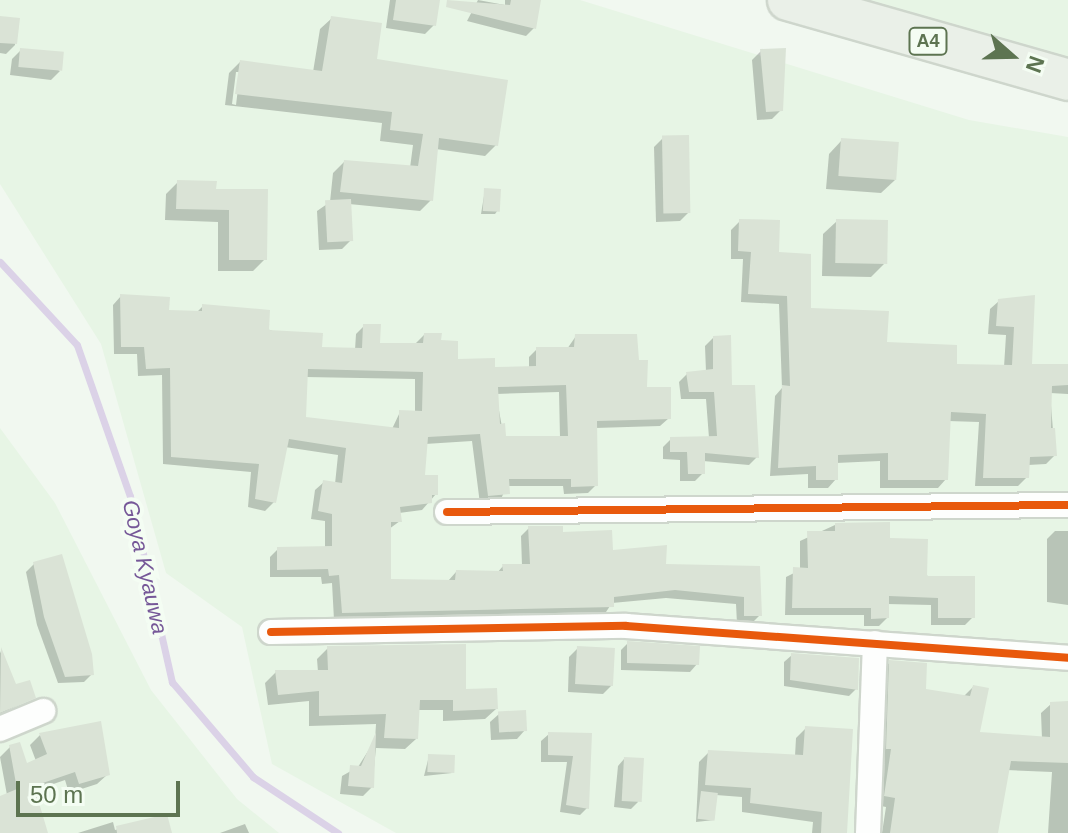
<!DOCTYPE html>
<style>
body{margin:0}
#map{position:relative;width:1068px;height:833px;overflow:hidden;background:#f1f8f0;font-family:Helvetica,sans-serif}
div>[style]{position:absolute}
[style*='--x']{left:calc(var(--x)*1px);top:calc(var(--y)*1px);width:calc(var(--w)*1px);rotate:calc(var(--a)*1deg)}
.residential>*{inset:0;background:#e7f5e5}
.shadow>*{inset:0;background:#0003}
.stream>*{height:7px;margin:-3.5px;padding:0 3.5px;transform-origin:3.5px;border-radius:3.5px;background:#dbd2e7}
.building>*{inset:0;background:#dae3d6;transform-origin:0 0}
.roads{filter:drop-shadow(2px 0 #ced6cc) drop-shadow(-2px 0 #ced6cc) drop-shadow(0 2px #ced6cc) drop-shadow(0 -2px #ced6cc)}
.minor>*{height:24px;margin:-12px;padding:0 12px;transform-origin:12px;border-radius:12px;background:#fdfefd}
.trunk>*{height:40px;margin:-20px;padding:0 20px;transform-origin:20px;border-radius:20px;background:#eaf0e8}
.cycleway>*{height:8px;margin:-4px;padding:0 4px;transform-origin:4px;border-radius:4px;background:#e8590c}
span{translate:-50% -50%;white-space:nowrap;text-align:center;line-height:1.15;-webkit-text-stroke:8px #f4fdf3;paint-order:stroke}
.shield-label span{padding:2px 6px;background:#f4fdf3;border:2px solid;border-radius:6px;-webkit-text-stroke-width:0}
.shield-label{font-size:18px;color:#5d7451;font-weight:700}
.water-label{font-size:22px;color:#765898;font-style:italic}
.north{position:absolute;left:972px;top:16px;width:80px;height:80px;-webkit-text-stroke:6px #f4fdf3;paint-order:stroke;rotate:110deg;font-size:22px;font-weight:700;line-height:32px;text-align:center;color:#5d7451}
.north::after{content:'';display:block;margin:auto;width:28px;height:36px;background:#5d7451;clip-path:polygon(50% 0,100% 100%,50% 72%,0 100%)}
.scale{position:absolute;left:16px;top:781px;width:164px;height:36px;box-sizing:border-box;border:4px solid #5d7451;border-top:0;padding-left:10px;font-size:24px;line-height:28px;white-space:nowrap;color:#5d7451;-webkit-text-stroke:6px #f4fdf3;paint-order:stroke}
</style>
<div id="map">
<div class="residential">
<i style="clip-path:polygon(0 0,580px 0,969px 120px,1068px 137px,1068px 833px,396px 833px,272px 764px,242px 627px,166px 573px,101px 344px,0 184px)"></i>
<i style="clip-path:polygon(824px 0,1068px 0,1068px 66px)"></i>
<i style="clip-path:polygon(0 428px,55px 503px,151px 690px,237px 799px,279px 833px,0 833px)"></i>
</div>
<div class="shadow">
<i style="clip-path:polygon(390px 0,438px 0,434px 25px,425px 34px,386px 28px)"></i>
<i style="clip-path:polygon(478px 0,505px 5px,505px 0,539px 0,534px 28px,526px 36px,467px 21px)"></i>
<i style="clip-path:polygon(0 18px,17px 19px,15px 45px,6px 54px,0 53px)"></i>
<i style="clip-path:polygon(evenodd,332px 18px,374px 61px,496px 145px,485px 156px,436px 149px,431px 200px,420px 211px,349px 204px,351px 240px,342px 249px,319px 250px,317px 211px,330px 202px,333px 173px,344px 162px,410px 168px,413px 145px,380px 141px,382px 123px,225px 105px,229px 73px,240px 62px,313px 72px,320px 29px,332px 18px,236px 72px,240px 72px,236px 105px,232px 104px,236px 72px)"></i>
<i style="clip-path:polygon(21px 50px,60px 71px,51px 80px,10px 75px,12px 59px)"></i>
<i style="clip-path:polygon(761px 51px,781px 110px,772px 119px,757px 120px,752px 60px)"></i>
<i style="clip-path:polygon(663px 138px,689px 212px,680px 221px,656px 222px,654px 147px)"></i>
<i style="clip-path:polygon(842px 140px,895px 180px,881px 193px,826px 189px,829px 154px)"></i>
<i style="clip-path:polygon(178px 182px,214px 191px,265px 191px,265px 259px,253px 271px,218px 271px,218px 222px,165px 220px,166px 194px)"></i>
<i style="clip-path:polygon(485px 190px,498px 210px,495px 214px,481px 214px)"></i>
<i style="clip-path:polygon(740px 221px,777px 254px,809px 310px,885px 344px,955px 365px,1004px 367px,1006px 335px,988px 334px,990px 309px,999px 301px,1033px 297px,1029px 366px,1068px 366px,1068px 394px,1050px 393px,1055px 455px,1046px 464px,1028px 465px,1027px 477px,1018px 486px,975px 486px,979px 422px,948px 421px,946px 479px,938px 488px,880px 488px,880px 461px,836px 463px,836px 479px,828px 488px,808px 488px,808px 474px,770px 476px,775px 396px,782px 388px,779px 304px,741px 302px,743px 259px,731px 259px,731px 230px)"></i>
<i style="clip-path:polygon(837px 221px,884px 264px,871px 277px,822px 276px,823px 234px)"></i>
<i style="clip-path:polygon(evenodd,121px 296px,167px 312px,196px 313px,203px 306px,320px 348px,355px 350px,356px 334px,364px 326px,378px 345px,416px 343px,424px 335px,439px 342px,456px 361px,493px 369px,529px 368px,529px 357px,537px 349px,567px 349px,576px 336px,637px 362px,645px 389px,669px 418px,660px 426px,595px 428px,596px 485px,588px 493px,564px 494px,563px 486px,507px 486px,500px 501px,480px 504px,472px 441px,425px 444px,423px 477px,436px 494px,422px 510px,399px 513px,400px 521px,389px 529px,389px 581px,448px 581px,456px 572px,497px 573px,503px 566px,522px 566px,521px 536px,529px 528px,664px 566px,758px 568px,760px 615px,752px 623px,737px 624px,736px 604px,666px 598px,612px 603px,604px 615px,334px 620px,332px 583px,322px 584px,321px 577px,270px 577px,270px 557px,278px 549px,325px 548px,325px 521px,311px 519px,315px 490px,324px 482px,335px 484px,338px 455px,285px 447px,274px 502px,265px 511px,248px 507px,251px 472px,163px 464px,162px 375px,138px 376px,137px 354px,114px 354px,113px 305px,121px 296px,306px 377px,415px 379px,415px 412px,400px 412px,392px 429px,303px 419px,306px 377px,121px 296px,559px 392px,560px 438px,504px 438px,496px 394px,559px 392px)"></i>
<i style="clip-path:polygon(713px 338px,757px 457px,749px 465px,703px 461px,703px 473px,695px 481px,680px 481px,680px 460px,663px 459px,663px 447px,671px 439px,709px 438px,706px 399px,681px 399px,679px 382px,687px 374px,706px 372px,705px 346px)"></i>
<i style="clip-path:polygon(835px 525px,888px 540px,973px 617px,965px 625px,931px 625px,931px 605px,887px 604px,887px 618px,879px 626px,864px 626px,864px 615px,785px 615px,786px 577px,800px 570px,800px 541px)"></i>
<i style="clip-path:polygon(1055px 531px,1068px 531px,1068px 644px,1068px 605px,1047px 602px,1047px 539px)"></i>
<i style="clip-path:polygon(34px 564px,92px 674px,84px 682px,58px 683px,37px 625px,26px 572px)"></i>
<i style="clip-path:polygon(628px 643px,697px 664px,690px 672px,621px 670px,621px 650px)"></i>
<i style="clip-path:polygon(328px 648px,464px 691px,496px 709px,485px 719px,443px 721px,443px 710px,418px 710px,416px 739px,405px 749px,376px 748px,372px 787px,363px 796px,340px 794px,342px 776px,358px 767px,375px 740px,376px 724px,309px 726px,309px 701px,268px 705px,265px 683px,276px 672px,318px 672px,317px 659px)"></i>
<i style="clip-path:polygon(578px 648px,612px 685px,603px 694px,568px 692px,569px 657px)"></i>
<i style="clip-path:polygon(0 651px,15px 687px,34px 697px,0 714px)"></i>
<i style="clip-path:polygon(792px 655px,856px 689px,849px 696px,784px 686px,784px 662px)"></i>
<i style="clip-path:polygon(890px 662px,924px 690px,963px 697px,973px 687px,978px 734px,1042px 739px,1041px 713px,1051px 704px,1068px 703px,1068px 833px,1048px 833px,1052px 772px,1007px 770px,996px 833px,882px 833px,886px 807px,876px 805px,881px 672px)"></i>
<i style="clip-path:polygon(499px 714px,525px 730px,517px 739px,491px 740px,490px 722px)"></i>
<i style="clip-path:polygon(806px 728px,845px 833px,812px 833px,813px 822px,742px 812px,742px 797px,716px 795px,714px 820px,696px 822px,699px 762px,709px 752px,795px 756px,796px 738px)"></i>
<i style="clip-path:polygon(549px 734px,590px 735px,587px 808px,580px 815px,560px 812px,567px 762px,541px 762px,541px 741px)"></i>
<i style="clip-path:polygon(40px 735px,108px 774px,97px 784px,69px 793px,65px 780px,33px 791px,45px 833px,0 833px,0 798px,7px 795px,0 757px,10px 747px,26px 766px,36px 761px,30px 745px)"></i>
<i style="clip-path:polygon(429px 756px,452px 773px,424px 776px)"></i>
<i style="clip-path:polygon(624px 759px,638px 802px,631px 809px,614px 807px,618px 766px)"></i>
<i style="clip-path:polygon(165px 817px,165px 833px,78px 833px,113px 822px,115px 830px)"></i>
<i style="clip-path:polygon(245px 824px,249px 833px,220px 833px)"></i>
</div>
<div class="stream">
<i style="--x:0;--y:262;--w:113;--a:47.1"></i>
<i style="--x:77;--y:345;--w:160;--a:70.7"></i>
<i style="--x:130;--y:496;--w:191;--a:77.3"></i>
<i style="--x:172;--y:682;--w:125;--a:49.5"></i>
<i style="--x:253;--y:777;--w:102;--a:33.4"></i>
</div>
<div class="building">
<i style="clip-path:polygon(396px 0,440px 0,436px 26px,393px 20px)"></i>
<i style="clip-path:polygon(447px 0,510px 5px,511px 0,541px 0,536px 29px,446px 7px)"></i>
<i style="clip-path:polygon(0 16px,20px 18px,17px 44px,0 43px)"></i>
<i style="clip-path:polygon(331px 16px,382px 23px,377px 59px,508px 80px,498px 146px,439px 138px,433px 201px,340px 192px,344px 160px,418px 166px,423px 134px,390px 130px,392px 112px,235px 94px,240px 60px,322px 71px)"></i>
<i style="left:20px;top:48px;width:44px;height:19px;rotate:5deg"></i>
<i style="clip-path:polygon(786px 48px,783px 111px,766px 112px,760px 49px)"></i>
<i style="left:689px;top:135px;width:78px;height:27px;rotate:89deg"></i>
<i style="left:841px;top:138px;width:58px;height:38px;rotate:4deg"></i>
<i style="clip-path:polygon(177px 180px,217px 181px,216px 189px,268px 189px,267px 260px,229px 260px,229px 210px,176px 209px)"></i>
<i style="left:484px;top:188px;width:17px;height:23px;rotate:3deg"></i>
<i style="left:351px;top:199px;width:42px;height:26px;rotate:87deg"></i>
<i style="clip-path:polygon(739px 219px,780px 220px,779px 252px,811px 254px,811px 308px,889px 311px,887px 342px,957px 345px,957px 364px,1012px 365px,1014px 327px,996px 326px,998px 299px,1035px 295px,1032px 364px,1068px 364px,1068px 385px,1052px 386px,1051px 428px,1055px 428px,1057px 456px,1030px 457px,1029px 478px,983px 478px,986px 414px,951px 412px,948px 480px,888px 480px,888px 453px,838px 455px,838px 480px,816px 480px,816px 466px,778px 468px,782px 385px,790px 386px,787px 296px,748px 294px,751px 252px,738px 251px)"></i>
<i style="left:836px;top:219px;width:52px;height:44px;rotate:1deg"></i>
<i style="clip-path:polygon(evenodd,120px 294px,170px 297px,169px 310px,202px 311px,202px 304px,270px 310px,269px 330px,323px 333px,322px 347px,362px 348px,363px 324px,381px 324px,380px 343px,423px 343px,424px 333px,442px 333px,441px 340px,458px 341px,458px 359px,495px 358px,495px 367px,536px 366px,536px 347px,574px 347px,575px 334px,637px 334px,639px 360px,648px 360px,647px 387px,671px 387px,671px 419px,597px 421px,598px 486px,571px 487px,571px 479px,509px 479px,510px 494px,488px 496px,480px 434px,428px 437px,425px 475px,438px 475px,438px 495px,432px 495px,432px 503px,400px 507px,402px 522px,391px 522px,391px 579px,455px 580px,456px 570px,503px 571px,502px 564px,530px 564px,528px 526px,563px 526px,563px 532px,612px 530px,613px 550px,667px 545px,666px 564px,760px 566px,762px 616px,744px 616px,744px 597px,675px 590px,614px 597px,614px 607px,342px 613px,339px 575px,329px 576px,328px 569px,277px 570px,277px 547px,332px 546px,332px 514px,318px 511px,323px 480px,342px 483px,346px 448px,289px 439px,276px 503px,255px 499px,259px 464px,171px 457px,170px 368px,146px 369px,144px 347px,121px 347px,120px 294px,308px 369px,423px 372px,422px 411px,399px 410px,399px 428px,306px 417px,308px 369px,120px 294px,566px 385px,568px 436px,506px 436px,505px 423px,500px 424px,498px 387px,566px 385px)"></i>
<i style="clip-path:polygon(731px 335px,732px 385px,755px 385px,759px 458px,705px 453px,705px 474px,688px 474px,687px 452px,670px 452px,670px 437px,717px 436px,714px 392px,689px 392px,686px 372px,713px 369px,713px 336px)"></i>
<i style="clip-path:polygon(890px 522px,890px 538px,928px 539px,927px 576px,975px 576px,975px 618px,938px 618px,938px 598px,889px 596px,889px 618px,871px 619px,871px 608px,792px 608px,793px 567px,808px 568px,807px 531px,835px 531px,835px 523px)"></i>
<i style="clip-path:polygon(62px 554px,92px 654px,94px 675px,65px 677px,44px 617px,33px 562px)"></i>
<i style="clip-path:polygon(627px 641px,700px 646px,699px 665px,627px 663px)"></i>
<i style="clip-path:polygon(466px 644px,466px 689px,497px 688px,498px 709px,453px 711px,453px 700px,420px 700px,418px 739px,384px 738px,386px 714px,319px 716px,319px 691px,278px 695px,275px 670px,328px 670px,327px 646px)"></i>
<i style="left:577px;top:646px;width:38px;height:38px;rotate:3deg"></i>
<i style="clip-path:polygon(1px 647px,16px 684px,30px 680px,36px 698px,0 713px)"></i>
<i style="clip-path:polygon(791px 653px,859px 658px,858px 690px,790px 680px)"></i>
<i style="clip-path:polygon(889px 660px,927px 663px,926px 689px,970px 696px,973px 685px,989px 688px,980px 732px,1050px 737px,1050px 702px,1068px 701px,1068px 763px,1011px 761px,998px 833px,890px 833px,895px 798px,884px 796px,891px 749px,886px 749px)"></i>
<i style="left:526px;top:710px;width:21px;height:28px;rotate:87deg"></i>
<i style="clip-path:polygon(101px 721px,110px 775px,79px 784px,75px 772px,34px 786px,48px 833px,0 833px,0 796px,17px 789px,9px 745px,20px 742px,27px 763px,47px 754px,39px 733px)"></i>
<i style="clip-path:polygon(805px 726px,853px 729px,847px 833px,821px 833px,822px 812px,750px 803px,751px 788px,705px 785px,708px 750px,803px 755px)"></i>
<i style="clip-path:polygon(376px 732px,374px 788px,348px 786px,350px 765px,361px 766px)"></i>
<i style="clip-path:polygon(548px 732px,592px 733px,589px 809px,566px 805px,573px 756px,548px 755px)"></i>
<i style="left:428px;top:754px;width:27px;height:18px;rotate:2deg"></i>
<i style="left:624px;top:757px;width:20px;height:44px;rotate:3deg"></i>
<i style="left:701px;top:791px;width:17px;height:28px;rotate:7deg"></i>
<i style="clip-path:polygon(167px 814px,172px 833px,117px 833px,116px 826px)"></i>
</div>
<div class="roads">
<div class="minor">
<i style="--x:447;--y:512;--w:621;--a:-0.65"></i>
<i style="--x:271;--y:632;--w:355;--a:-1"></i>
<i style="--x:626;--y:626;--w:443;--a:4.1"></i>
<i style="--x:0;--y:729;--w:47;--a:-22.7"></i>
<i style="--x:868;--y:833;--w:190;--a:-87.9"></i>
</div>
<div class="trunk">
<i style="--x:788;--y:0;--w:291;--a:15.9"></i>
</div>
</div>
<div class="cycleway">
<i style="--x:447;--y:512;--w:621;--a:-0.65"></i>
<i style="--x:271;--y:632;--w:355;--a:-1"></i>
<i style="--x:626;--y:626;--w:443;--a:4.1"></i>
</div>
<div class="shield-label">
<span style="left:928px;top:41px">A4</span>
</div>
<div class="water-label">
<span style="left:145px;top:567px;rotate:77deg">Goya Kyauwa</span>
</div>
<div class="north">N</div>
<div class="scale">50 m</div>
</div>
